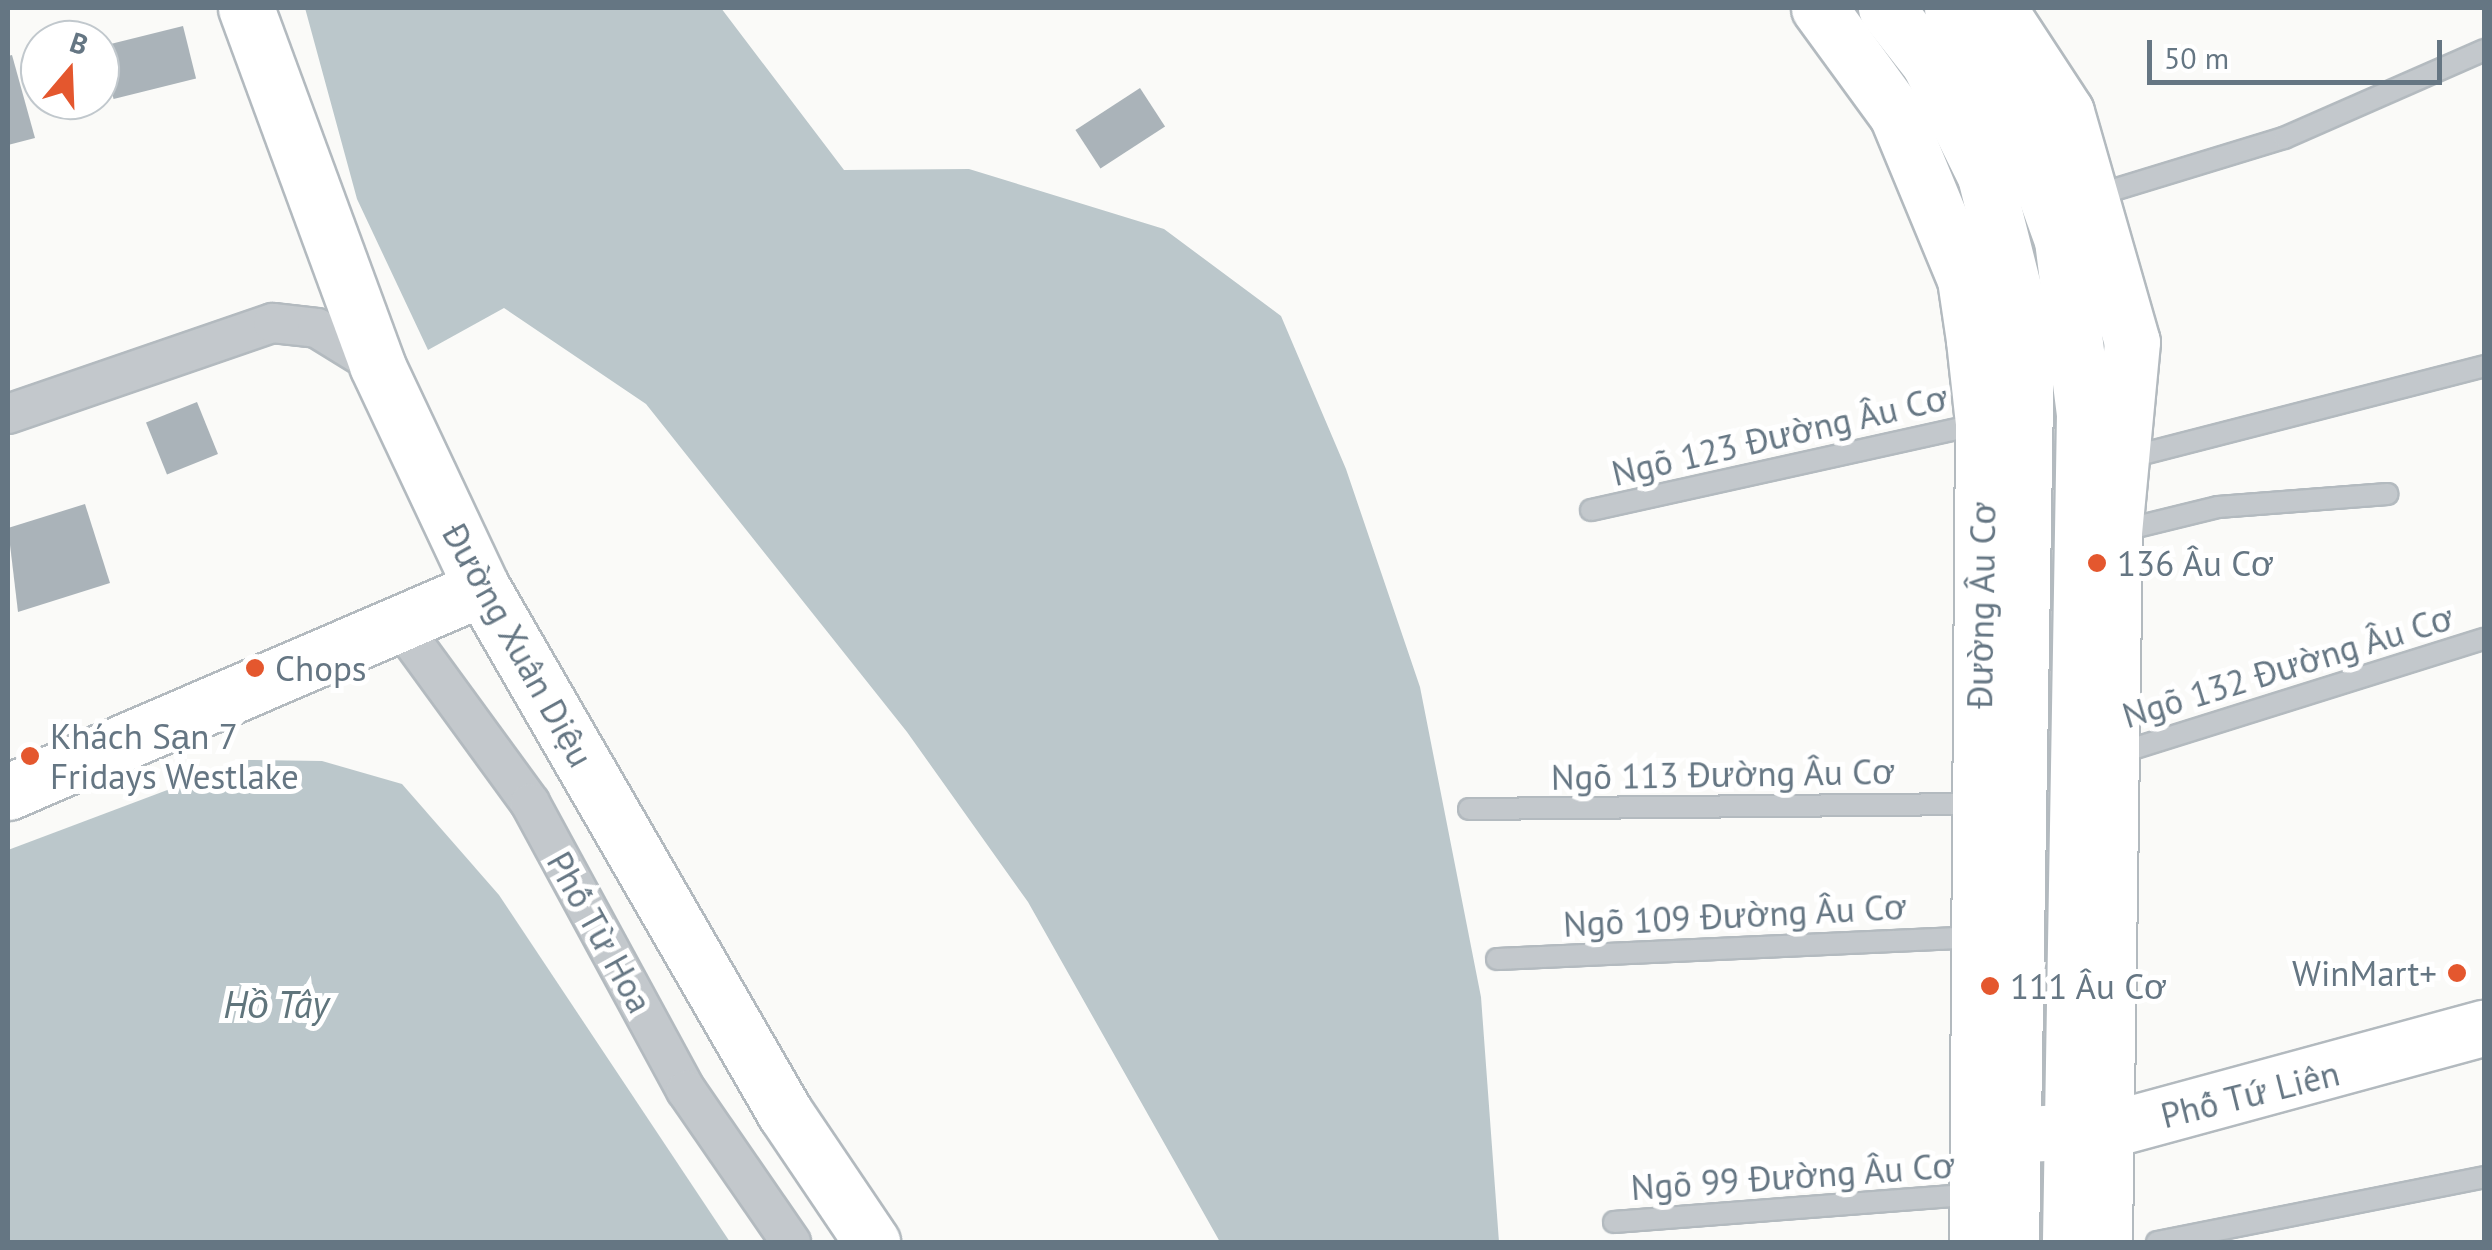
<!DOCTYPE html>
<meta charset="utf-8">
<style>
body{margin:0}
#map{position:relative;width:2492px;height:1250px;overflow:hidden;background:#fafaf8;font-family:"PT Sans",sans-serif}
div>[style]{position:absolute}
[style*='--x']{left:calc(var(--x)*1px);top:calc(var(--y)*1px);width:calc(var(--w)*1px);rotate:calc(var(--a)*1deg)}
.water>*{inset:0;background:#bbc7cb}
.building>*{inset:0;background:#aab3b9;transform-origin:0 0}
.roads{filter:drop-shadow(2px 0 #b3babf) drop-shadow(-2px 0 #b3babf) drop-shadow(0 2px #b3babf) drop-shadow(0 -2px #b3babf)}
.lane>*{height:20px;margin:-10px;padding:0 10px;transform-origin:10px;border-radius:10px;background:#c3c8cc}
.street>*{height:38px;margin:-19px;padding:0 19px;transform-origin:19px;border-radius:19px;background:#c3c8cc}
.secondary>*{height:55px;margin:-27.5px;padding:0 27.5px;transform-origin:27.5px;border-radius:27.5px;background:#fff}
.primary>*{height:55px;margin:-27.5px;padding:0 27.5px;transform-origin:27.5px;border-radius:27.5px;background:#fff}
.dots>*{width:28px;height:28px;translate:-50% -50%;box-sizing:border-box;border:5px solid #fff;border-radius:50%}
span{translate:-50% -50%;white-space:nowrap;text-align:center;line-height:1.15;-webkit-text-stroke:10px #fff;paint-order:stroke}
.street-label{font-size:35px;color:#657683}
.poi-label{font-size:35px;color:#657683}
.left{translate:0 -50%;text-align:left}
.right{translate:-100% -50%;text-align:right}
.water-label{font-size:38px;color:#60757c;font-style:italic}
.frame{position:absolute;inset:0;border:10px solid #657683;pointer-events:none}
.north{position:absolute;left:20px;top:20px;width:100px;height:100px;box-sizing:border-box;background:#fff;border:2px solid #c1c8cd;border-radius:50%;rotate:19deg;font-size:28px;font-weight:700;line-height:40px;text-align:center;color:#657683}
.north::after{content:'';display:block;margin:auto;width:35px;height:45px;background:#e4572e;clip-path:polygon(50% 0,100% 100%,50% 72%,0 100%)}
.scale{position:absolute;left:2147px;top:40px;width:295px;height:45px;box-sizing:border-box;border:5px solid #657683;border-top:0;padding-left:12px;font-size:30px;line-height:35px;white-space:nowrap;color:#657683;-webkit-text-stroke:8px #fff;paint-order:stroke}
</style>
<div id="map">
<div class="water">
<i style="clip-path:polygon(305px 8px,721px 8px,844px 170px,969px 169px,1164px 229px,1281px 316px,1346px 469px,1420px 687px,1481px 997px,1499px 1242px,1220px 1242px,1028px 902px,907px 732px,646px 404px,504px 308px,428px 350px,357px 199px)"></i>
<i style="clip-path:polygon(247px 760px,322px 761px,402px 784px,499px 895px,730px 1242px,8px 1242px,8px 850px)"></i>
</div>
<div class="building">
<i style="left:183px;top:26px;width:54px;height:85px;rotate:76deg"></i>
<i style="clip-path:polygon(12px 55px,35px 138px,8px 145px,8px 56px)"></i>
<i style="left:1140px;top:88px;width:46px;height:77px;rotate:57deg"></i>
<i style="left:197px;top:402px;width:56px;height:55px;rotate:68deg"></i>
<i style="clip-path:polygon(85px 504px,110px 583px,18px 612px,8px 528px)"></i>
</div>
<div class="roads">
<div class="lane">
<i style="--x:2094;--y:196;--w:199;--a:-17"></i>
<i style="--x:2284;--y:138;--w:219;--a:-23.7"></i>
<i style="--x:2123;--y:459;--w:373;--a:-14.4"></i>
<i style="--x:1591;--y:510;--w:398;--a:-12.5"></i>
<i style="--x:2116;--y:532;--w:105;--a:-13.8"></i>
<i style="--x:2218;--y:507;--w:170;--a:-4.4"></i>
<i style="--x:2113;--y:755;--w:389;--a:-17.4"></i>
<i style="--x:1469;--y:809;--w:507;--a:-0.57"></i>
<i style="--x:1497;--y:959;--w:479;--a:-2.6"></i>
<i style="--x:1614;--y:1222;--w:362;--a:-4.4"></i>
<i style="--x:2157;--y:1242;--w:333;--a:-11.2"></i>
</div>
<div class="street">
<i style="--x:8;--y:414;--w:280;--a:-19"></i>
<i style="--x:273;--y:323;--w:44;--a:6.5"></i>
<i style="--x:317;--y:328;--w:70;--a:31.7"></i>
<i style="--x:401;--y:626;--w:219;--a:53.9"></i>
<i style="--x:530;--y:803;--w:327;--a:61.5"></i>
<i style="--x:686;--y:1090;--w:185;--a:55.4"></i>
</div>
<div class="secondary">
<i style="--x:246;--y:8;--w:380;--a:69.8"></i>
<i style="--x:377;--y:365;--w:246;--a:64.8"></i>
<i style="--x:482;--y:588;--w:606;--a:60.01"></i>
<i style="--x:785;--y:1113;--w:156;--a:56"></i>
<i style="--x:1819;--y:8;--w:132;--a:53.9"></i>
<i style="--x:1897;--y:115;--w:178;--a:67.5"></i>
<i style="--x:1965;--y:279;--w:62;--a:81.6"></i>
<i style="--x:1974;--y:340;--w:83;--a:83.8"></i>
<i style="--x:1983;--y:423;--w:819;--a:90.42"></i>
<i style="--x:1998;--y:8;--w:124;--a:56.8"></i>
<i style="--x:2066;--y:112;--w:239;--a:74"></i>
<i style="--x:2132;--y:342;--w:192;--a:95.4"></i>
<i style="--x:2114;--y:533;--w:709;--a:90.81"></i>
<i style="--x:8;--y:792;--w:516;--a:-23.29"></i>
<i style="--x:2011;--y:1135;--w:100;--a:-3.4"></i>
<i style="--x:2111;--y:1129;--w:386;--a:-15.2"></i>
</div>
<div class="primary">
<i style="--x:1886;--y:8;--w:70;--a:52"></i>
<i style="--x:1929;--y:63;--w:126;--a:63.6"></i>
<i style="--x:1985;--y:176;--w:167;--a:75.8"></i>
<i style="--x:2026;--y:338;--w:904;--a:90.95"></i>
<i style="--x:1952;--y:8;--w:146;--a:60.4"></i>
<i style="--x:2024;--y:135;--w:112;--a:70.1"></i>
<i style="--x:2062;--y:240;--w:174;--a:82.8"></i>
<i style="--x:2084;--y:413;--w:829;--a:90.97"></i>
</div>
</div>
<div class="dots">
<i style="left:2097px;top:563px;background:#e4572e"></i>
<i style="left:255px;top:668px;background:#e4572e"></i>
<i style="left:30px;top:756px;background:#e4572e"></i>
<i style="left:2457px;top:973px;background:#e4572e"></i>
<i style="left:1990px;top:986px;background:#e4572e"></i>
</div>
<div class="street-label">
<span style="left:1780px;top:435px;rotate:-13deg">Ngõ 123 Đường Âu Cơ</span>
<span style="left:1981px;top:605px;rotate:-89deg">Đường Âu Cơ</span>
<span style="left:518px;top:645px;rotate:61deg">Đường Xuân Diệu</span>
<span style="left:2288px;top:666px;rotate:-17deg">Ngõ 132 Đường Âu Cơ</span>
<span style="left:1723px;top:774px;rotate:-1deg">Ngõ 113 Đường Âu Cơ</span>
<span style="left:1735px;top:915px;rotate:-3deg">Ngõ 109 Đường Âu Cơ</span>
<span style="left:600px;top:932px;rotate:61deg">Phố Từ Hoa</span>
<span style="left:2250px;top:1094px;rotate:-14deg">Phố Tứ Liên</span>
<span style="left:1793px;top:1176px;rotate:-4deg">Ngõ 99 Đường Âu Cơ</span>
</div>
<div class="poi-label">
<span class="left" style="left:2117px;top:563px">136 Âu Cơ</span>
<span class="left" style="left:275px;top:668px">Chops</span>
<span class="left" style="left:50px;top:756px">Khách Sạn 7<br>Fridays Westlake</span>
<span class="right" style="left:2437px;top:973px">WinMart+</span>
<span class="left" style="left:2010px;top:986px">111 Âu Cơ</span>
</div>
<div class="water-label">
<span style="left:276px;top:1004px">Hồ Tây</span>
</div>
<div class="frame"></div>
<div class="north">B</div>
<div class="scale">50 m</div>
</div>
